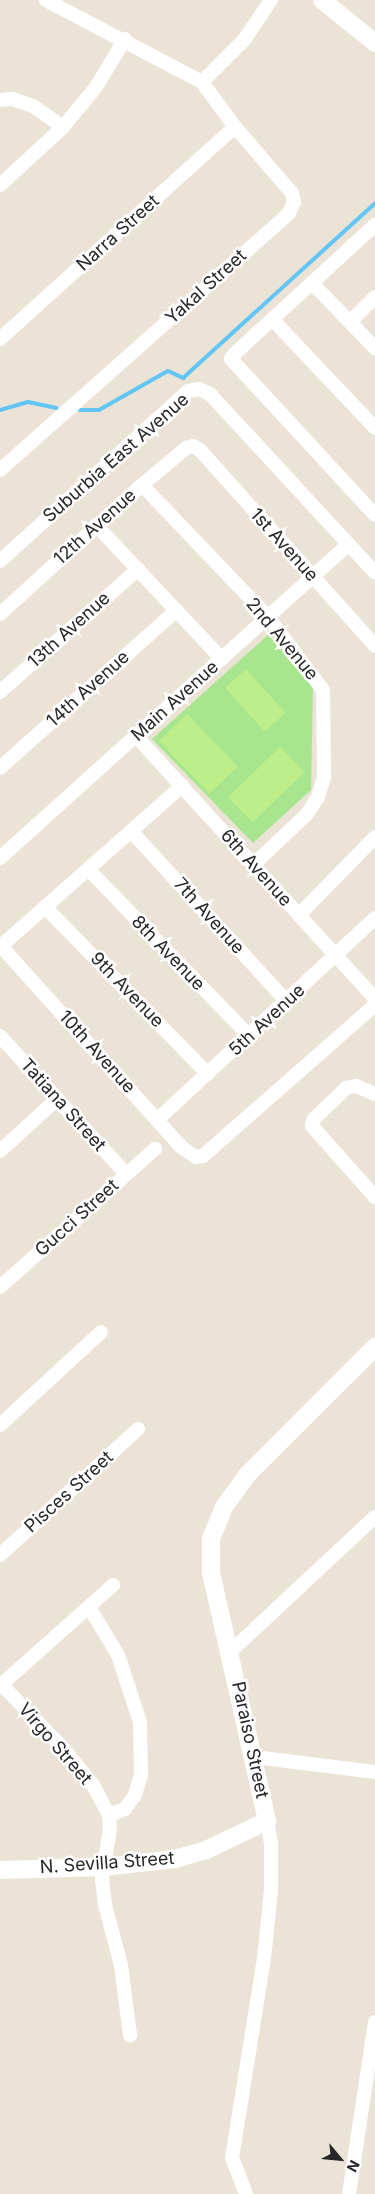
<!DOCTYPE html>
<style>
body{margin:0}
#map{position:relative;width:375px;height:2194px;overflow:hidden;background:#ebe3d6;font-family:Inter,sans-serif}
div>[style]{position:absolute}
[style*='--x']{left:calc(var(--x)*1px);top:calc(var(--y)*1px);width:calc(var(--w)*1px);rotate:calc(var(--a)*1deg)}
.green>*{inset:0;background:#a7e68e}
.pitch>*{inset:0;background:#beee89;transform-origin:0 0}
.stream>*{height:4px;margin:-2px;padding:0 2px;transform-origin:2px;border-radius:2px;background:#61c6f6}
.minor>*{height:14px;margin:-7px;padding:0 7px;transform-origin:7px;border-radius:7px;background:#fff}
.tertiary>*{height:18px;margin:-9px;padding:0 9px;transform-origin:9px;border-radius:9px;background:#fff}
span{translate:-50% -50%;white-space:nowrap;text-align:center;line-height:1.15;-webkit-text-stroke:5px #fff;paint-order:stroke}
.street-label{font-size:18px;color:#272727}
.north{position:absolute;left:315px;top:2134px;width:50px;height:50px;-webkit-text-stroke:4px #fff;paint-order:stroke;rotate:118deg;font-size:14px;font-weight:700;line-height:20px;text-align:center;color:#272727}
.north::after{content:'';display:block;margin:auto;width:18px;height:22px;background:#272727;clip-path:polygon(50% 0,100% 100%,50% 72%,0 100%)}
</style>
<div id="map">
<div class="green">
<i style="clip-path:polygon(268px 635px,313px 686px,311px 790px,253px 843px,152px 739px)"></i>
</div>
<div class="pitch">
<i style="left:246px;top:669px;width:59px;height:28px;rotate:48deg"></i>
<i style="left:187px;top:714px;width:73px;height:39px;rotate:46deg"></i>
<i style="left:280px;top:747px;width:35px;height:72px;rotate:46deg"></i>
</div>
<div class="stream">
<i style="--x:0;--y:410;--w:29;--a:-16"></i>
<i style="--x:28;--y:402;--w:29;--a:12"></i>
<i style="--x:80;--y:410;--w:19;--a:0"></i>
<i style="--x:99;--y:410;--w:79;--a:-29.5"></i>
<i style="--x:168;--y:371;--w:17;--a:25"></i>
<i style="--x:183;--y:378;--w:260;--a:-42.3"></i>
</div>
<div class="minor">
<i style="--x:202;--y:82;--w:59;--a:-45"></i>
<i style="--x:244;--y:40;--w:48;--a:-56"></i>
<i style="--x:0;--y:100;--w:12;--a:-5"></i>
<i style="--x:12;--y:99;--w:22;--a:18"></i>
<i style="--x:33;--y:106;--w:37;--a:35"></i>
<i style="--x:0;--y:185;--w:86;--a:-42.6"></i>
<i style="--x:63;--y:127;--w:52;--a:-50.5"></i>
<i style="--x:96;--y:87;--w:56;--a:-58.9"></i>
<i style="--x:375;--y:225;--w:191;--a:137.5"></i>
<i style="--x:234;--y:354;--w:6;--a:121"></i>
<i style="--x:231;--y:359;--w:212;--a:47.3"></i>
<i style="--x:312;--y:283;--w:91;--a:45.9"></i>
<i style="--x:272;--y:319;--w:150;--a:46.6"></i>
<i style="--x:350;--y:322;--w:35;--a:-45"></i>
<i style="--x:0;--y:339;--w:316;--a:-42.1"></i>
<i style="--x:0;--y:470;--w:387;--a:-41.6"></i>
<i style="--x:289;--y:213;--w:12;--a:-66"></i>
<i style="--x:294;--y:202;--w:9;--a:-103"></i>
<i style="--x:292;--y:193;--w:87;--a:-130.8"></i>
<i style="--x:235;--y:127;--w:56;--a:-126.3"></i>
<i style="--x:202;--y:82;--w:176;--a:-152.3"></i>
<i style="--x:142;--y:485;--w:182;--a:46.3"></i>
<i style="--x:268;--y:617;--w:91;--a:53"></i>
<i style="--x:323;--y:690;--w:87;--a:89.3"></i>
<i style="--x:324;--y:777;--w:21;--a:107"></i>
<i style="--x:318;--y:797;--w:20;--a:123"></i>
<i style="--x:307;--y:814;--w:74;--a:136.6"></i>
<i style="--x:96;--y:525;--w:184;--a:46.8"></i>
<i style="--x:0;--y:561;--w:253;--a:-42.1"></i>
<i style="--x:188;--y:391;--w:11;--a:-10"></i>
<i style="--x:199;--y:389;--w:12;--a:24"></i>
<i style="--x:210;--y:394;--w:243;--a:47.3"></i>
<i style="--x:0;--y:614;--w:192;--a:-42.3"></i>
<i style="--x:142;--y:485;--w:57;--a:-40.1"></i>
<i style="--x:186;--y:448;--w:7;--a:-16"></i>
<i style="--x:193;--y:446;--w:8;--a:30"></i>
<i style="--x:200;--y:450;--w:263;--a:48.2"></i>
<i style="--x:0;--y:692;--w:185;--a:-41.7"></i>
<i style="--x:136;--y:736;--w:355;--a:47.7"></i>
<i style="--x:0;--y:768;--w:237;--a:-41.8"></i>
<i style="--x:131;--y:831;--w:230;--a:47.6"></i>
<i style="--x:0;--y:858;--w:469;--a:-42"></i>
<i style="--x:88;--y:869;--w:232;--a:46"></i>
<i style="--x:45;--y:907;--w:233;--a:45.7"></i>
<i style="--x:299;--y:915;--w:109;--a:-45.7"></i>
<i style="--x:0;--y:945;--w:271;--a:48.1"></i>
<i style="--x:181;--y:1147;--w:18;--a:34"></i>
<i style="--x:196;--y:1157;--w:7;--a:-8"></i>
<i style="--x:203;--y:1156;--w:229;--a:-41.3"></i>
<i style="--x:1;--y:946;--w:242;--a:-41.5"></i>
<i style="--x:0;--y:1036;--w:187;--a:47.6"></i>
<i style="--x:375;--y:1094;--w:21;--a:-157"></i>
<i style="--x:356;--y:1086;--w:10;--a:169"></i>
<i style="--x:346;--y:1088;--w:45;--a:135.9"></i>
<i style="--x:314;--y:1119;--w:7;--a:106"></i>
<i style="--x:312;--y:1126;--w:95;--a:48.4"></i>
<i style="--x:157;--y:1120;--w:297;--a:-42.8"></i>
<i style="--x:0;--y:1151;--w:77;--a:-42.4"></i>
<i style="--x:0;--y:1287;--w:208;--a:-41.7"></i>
<i style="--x:0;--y:1425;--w:137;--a:-42.6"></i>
<i style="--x:0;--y:1555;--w:187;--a:-42.4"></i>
<i style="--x:89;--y:1607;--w:56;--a:58.9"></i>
<i style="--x:118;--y:1655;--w:71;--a:71.8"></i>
<i style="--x:140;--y:1722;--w:53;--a:88.9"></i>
<i style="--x:141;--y:1775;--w:21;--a:107"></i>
<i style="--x:135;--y:1795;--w:17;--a:126"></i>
<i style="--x:125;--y:1809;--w:17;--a:159"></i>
<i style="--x:230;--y:1652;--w:198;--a:-43"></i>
<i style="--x:0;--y:1683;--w:89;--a:45.9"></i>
<i style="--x:62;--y:1747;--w:49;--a:50.8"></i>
<i style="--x:93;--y:1785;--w:34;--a:62"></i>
<i style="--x:109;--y:1815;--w:14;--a:86"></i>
<i style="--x:110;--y:1829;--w:50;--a:99.3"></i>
<i style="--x:102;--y:1878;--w:27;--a:84"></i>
<i style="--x:105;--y:1905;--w:62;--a:75.1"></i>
<i style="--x:121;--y:1965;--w:71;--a:82.7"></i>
<i style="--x:2;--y:1684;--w:149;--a:-41.7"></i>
<i style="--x:254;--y:1757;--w:122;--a:7.1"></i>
<i style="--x:246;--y:2194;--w:39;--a:-111"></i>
<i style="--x:232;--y:2158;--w:202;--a:-80.9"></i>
<i style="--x:264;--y:1959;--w:69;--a:-84.2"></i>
<i style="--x:271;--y:1890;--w:47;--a:-90"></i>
<i style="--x:271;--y:1843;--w:22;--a:-100"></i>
<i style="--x:349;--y:2194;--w:174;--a:-81.4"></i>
</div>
<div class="tertiary">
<i style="--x:322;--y:0;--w:68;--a:39.1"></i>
<i style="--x:0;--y:1870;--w:103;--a:-1.7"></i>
<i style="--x:103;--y:1867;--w:72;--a:-6.3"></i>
<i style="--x:175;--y:1859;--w:32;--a:-16"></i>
<i style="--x:206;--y:1850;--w:68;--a:-25.4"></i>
<i style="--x:267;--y:1821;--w:255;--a:-102.7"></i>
<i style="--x:211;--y:1572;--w:33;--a:-90"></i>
<i style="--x:211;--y:1539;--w:35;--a:-68"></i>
<i style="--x:224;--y:1507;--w:41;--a:-54"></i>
<i style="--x:248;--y:1474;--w:180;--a:-45"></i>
</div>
<div class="street-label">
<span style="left:118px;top:233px;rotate:-42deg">Narra Street</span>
<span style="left:206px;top:287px;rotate:-42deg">Yakal Street</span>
<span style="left:116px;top:458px;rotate:-41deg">Suburbia East Avenue</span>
<span style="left:95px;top:527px;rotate:-42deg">12th Avenue</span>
<span style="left:284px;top:545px;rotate:48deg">1st Avenue</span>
<span style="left:69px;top:630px;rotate:-42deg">13th Avenue</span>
<span style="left:282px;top:639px;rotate:50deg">2nd Avenue</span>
<span style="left:88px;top:689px;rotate:-42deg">14th Avenue</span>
<span style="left:175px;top:701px;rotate:-42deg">Main Avenue</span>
<span style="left:256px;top:868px;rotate:48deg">6th Avenue</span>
<span style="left:209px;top:916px;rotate:48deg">7th Avenue</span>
<span style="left:168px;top:953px;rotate:46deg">8th Avenue</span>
<span style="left:127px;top:990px;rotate:46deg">9th Avenue</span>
<span style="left:267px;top:1020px;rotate:-43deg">5th Avenue</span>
<span style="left:97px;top:1052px;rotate:48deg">10th Avenue</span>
<span style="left:63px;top:1105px;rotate:48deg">Tatiana Street</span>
<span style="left:77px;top:1218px;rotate:-42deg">Gucci Street</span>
<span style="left:69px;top:1492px;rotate:-42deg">Pisces Street</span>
<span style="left:250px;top:1740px;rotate:78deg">Paraiso Street</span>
<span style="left:55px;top:1744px;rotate:49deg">Virgo Street</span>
<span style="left:107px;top:1863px;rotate:-4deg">N. Sevilla Street</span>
</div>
<div class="north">N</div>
</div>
